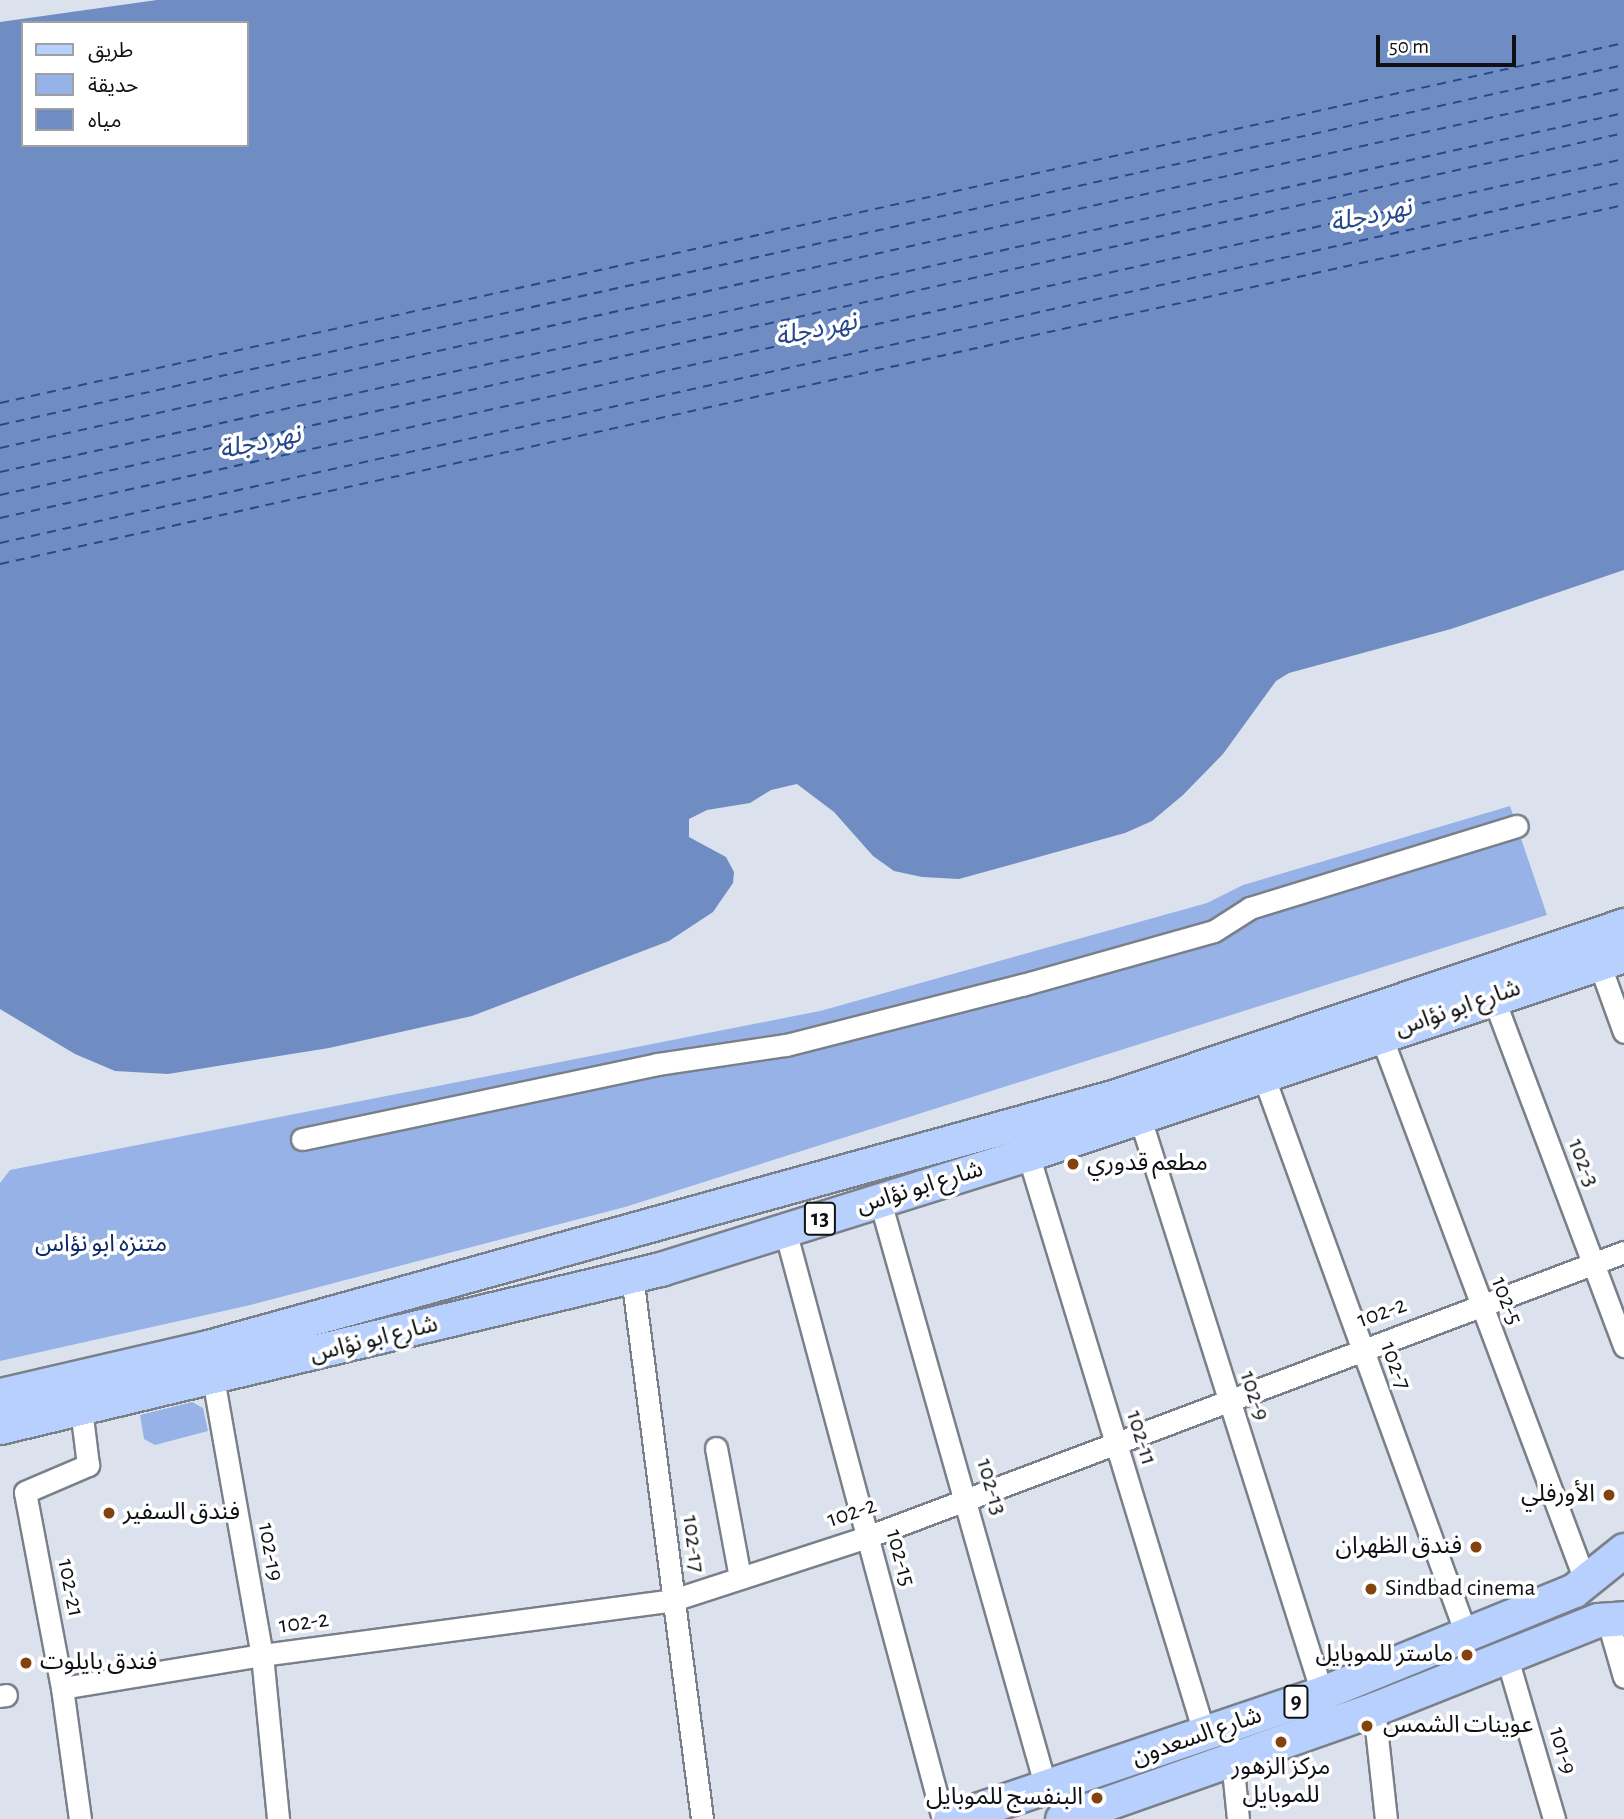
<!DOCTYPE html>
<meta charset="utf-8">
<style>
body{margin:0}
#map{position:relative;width:1624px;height:1819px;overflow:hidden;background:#dce2ed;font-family:"Alegreya Sans","Noto Sans Arabic",sans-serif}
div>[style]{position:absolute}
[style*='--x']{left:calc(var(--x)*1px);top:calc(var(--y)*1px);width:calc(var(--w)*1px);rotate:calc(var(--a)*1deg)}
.green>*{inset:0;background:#96b2e7}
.water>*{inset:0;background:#708dc3}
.ferry>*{height:2px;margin-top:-1px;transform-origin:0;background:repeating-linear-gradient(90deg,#27488b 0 9px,transparent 0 16px)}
.roads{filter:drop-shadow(2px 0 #7a808a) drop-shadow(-2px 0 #7a808a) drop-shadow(0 2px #7a808a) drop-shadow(0 -2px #7a808a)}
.street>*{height:21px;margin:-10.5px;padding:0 10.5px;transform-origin:10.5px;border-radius:10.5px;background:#fff}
.primary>*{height:33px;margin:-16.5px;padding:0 16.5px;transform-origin:16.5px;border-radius:16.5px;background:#b8d0fd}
.dots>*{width:19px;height:19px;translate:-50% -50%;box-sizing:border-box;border:4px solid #fff;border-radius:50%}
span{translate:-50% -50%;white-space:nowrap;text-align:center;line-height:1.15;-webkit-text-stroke:7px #fff;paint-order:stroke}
.shield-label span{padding:2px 5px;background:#fff;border:2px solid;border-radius:5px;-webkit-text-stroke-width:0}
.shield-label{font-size:23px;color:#0f1114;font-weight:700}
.street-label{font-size:24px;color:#0f1114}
.poi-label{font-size:24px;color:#0f1114}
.left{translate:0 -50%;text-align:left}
.right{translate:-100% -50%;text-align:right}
.park-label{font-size:24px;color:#0d2a6b}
.water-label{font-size:26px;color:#27488b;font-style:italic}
.legend{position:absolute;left:21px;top:21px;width:228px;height:126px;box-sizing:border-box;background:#fff;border:2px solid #9fa0a1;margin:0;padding:9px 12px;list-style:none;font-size:21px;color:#0f1114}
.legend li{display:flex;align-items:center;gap:14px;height:35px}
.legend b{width:35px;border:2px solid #9fa0a1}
.scale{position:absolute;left:1376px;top:35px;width:140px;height:32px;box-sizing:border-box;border:4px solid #0f1114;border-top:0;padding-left:9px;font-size:21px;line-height:24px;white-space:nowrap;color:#0f1114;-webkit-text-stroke:5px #fff;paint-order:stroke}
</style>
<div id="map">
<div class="green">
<i style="clip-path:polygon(1510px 806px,1547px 915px,625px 1207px,246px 1306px,0 1361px,0 1183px,10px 1170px,820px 1011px,1207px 903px,1243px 885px)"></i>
<i style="clip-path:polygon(192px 1402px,203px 1408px,208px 1431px,155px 1445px,144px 1439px,140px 1415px)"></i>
</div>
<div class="water">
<i style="clip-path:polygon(evenodd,157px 0,1624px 0,1624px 570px,1451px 629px,1289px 673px,1276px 681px,1223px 754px,1183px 795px,1152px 821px,1125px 833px,959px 879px,922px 877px,894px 871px,873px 856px,834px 812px,797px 784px,771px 790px,750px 803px,707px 810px,689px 819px,689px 837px,726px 857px,734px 872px,733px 883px,713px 912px,669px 941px,472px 1016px,329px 1048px,168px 1074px,115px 1071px,75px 1054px,0 1009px,0 22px,157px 0,23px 23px,247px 23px,247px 145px,23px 145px,23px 23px)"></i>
</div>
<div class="ferry">
<i style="--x:0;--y:403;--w:1663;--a:-12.5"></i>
<i style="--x:0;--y:425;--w:1663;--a:-12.5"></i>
<i style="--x:0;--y:448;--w:1663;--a:-12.5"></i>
<i style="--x:0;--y:472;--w:1663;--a:-12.47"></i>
<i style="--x:0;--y:495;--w:1664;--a:-12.57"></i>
<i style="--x:0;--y:518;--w:1663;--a:-12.47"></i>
<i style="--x:0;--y:543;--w:1664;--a:-12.53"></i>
<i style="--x:0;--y:564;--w:1663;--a:-12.47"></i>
</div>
<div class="roads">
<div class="street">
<i style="--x:1599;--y:963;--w:73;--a:70.1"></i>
<i style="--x:1493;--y:997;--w:373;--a:69.4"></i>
<i style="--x:1381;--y:1036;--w:584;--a:69.46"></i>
<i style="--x:1263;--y:1075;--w:595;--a:70.04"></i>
<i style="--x:1139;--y:1115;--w:606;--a:72.43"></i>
<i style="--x:302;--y:1139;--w:363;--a:-11.9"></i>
<i style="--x:657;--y:1064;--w:130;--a:-8.4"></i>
<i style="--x:786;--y:1045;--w:244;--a:-14.3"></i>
<i style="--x:1022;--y:985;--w:199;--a:-15.7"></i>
<i style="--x:1214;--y:931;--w:43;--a:-32.6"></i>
<i style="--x:1250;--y:908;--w:279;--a:-17.1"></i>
<i style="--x:1028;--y:1154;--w:608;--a:73.08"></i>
<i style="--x:880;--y:1201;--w:610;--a:74.21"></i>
<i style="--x:785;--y:1230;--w:610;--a:74.98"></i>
<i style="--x:632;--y:1276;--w:547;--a:82.65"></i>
<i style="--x:213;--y:1378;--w:281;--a:80"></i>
<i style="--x:262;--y:1655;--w:165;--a:84.4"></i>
<i style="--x:716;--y:1448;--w:132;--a:79.5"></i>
<i style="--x:1607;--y:1618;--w:61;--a:73.9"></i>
<i style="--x:1507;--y:1658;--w:168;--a:73.7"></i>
<i style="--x:62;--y:1688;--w:203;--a:-9.4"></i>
<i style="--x:262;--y:1655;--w:415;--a:-7.6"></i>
<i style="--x:673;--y:1600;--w:204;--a:-18"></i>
<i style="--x:867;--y:1537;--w:809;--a:-20.63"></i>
<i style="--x:0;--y:1696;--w:6;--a:-9"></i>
<i style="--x:1374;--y:1709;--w:111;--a:83.8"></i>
<i style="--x:1232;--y:1759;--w:60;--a:84.3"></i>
<i style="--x:80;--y:1819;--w:132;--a:-97.8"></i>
<i style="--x:62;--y:1688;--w:199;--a:-100.7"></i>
<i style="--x:25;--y:1492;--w:69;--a:-23.2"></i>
<i style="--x:88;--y:1465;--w:56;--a:-97.1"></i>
</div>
<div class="primary">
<i style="--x:0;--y:1395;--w:213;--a:-13"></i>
<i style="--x:208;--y:1347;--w:942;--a:-15.45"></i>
<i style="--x:1116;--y:1096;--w:536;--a:-18.6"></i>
<i style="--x:0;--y:1427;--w:679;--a:-13.46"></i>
<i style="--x:660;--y:1269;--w:386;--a:-17.4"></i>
<i style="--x:1028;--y:1154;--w:628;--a:-18.46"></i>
<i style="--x:950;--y:1819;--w:393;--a:-18.7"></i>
<i style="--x:1322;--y:1693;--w:272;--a:-22.2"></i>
<i style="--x:1574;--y:1590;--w:64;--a:-38.7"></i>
<i style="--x:1062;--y:1819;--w:331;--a:-19.4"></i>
<i style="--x:1374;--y:1709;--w:241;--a:-21.7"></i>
<i style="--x:1598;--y:1620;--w:26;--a:-4"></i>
</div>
</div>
<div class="dots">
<i style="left:1073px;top:1164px;background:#84420e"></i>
<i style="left:1609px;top:1495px;background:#84420e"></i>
<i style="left:109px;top:1513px;background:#84420e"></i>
<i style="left:1476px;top:1547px;background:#84420e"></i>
<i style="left:1371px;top:1589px;background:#84420e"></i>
<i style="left:1467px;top:1655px;background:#84420e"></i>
<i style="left:26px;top:1663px;background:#84420e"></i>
<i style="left:1367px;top:1726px;background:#84420e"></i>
<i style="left:1281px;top:1742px;background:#84420e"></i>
<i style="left:1097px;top:1798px;background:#84420e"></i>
</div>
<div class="shield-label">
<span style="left:820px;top:1219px">13</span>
<span style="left:1296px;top:1702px">9</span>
</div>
<div class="street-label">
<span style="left:1458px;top:1009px;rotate:-19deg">شارع ابو نؤاس</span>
<span style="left:1583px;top:1163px;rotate:69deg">102-3</span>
<span style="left:920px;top:1188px;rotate:-17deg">شارع ابو نؤاس</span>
<span style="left:1506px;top:1301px;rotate:69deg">102-5</span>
<span style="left:1382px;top:1313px;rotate:-20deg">102-2</span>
<span style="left:374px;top:1340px;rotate:-14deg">شارع ابو نؤاس</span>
<span style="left:1395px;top:1366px;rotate:70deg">102-7</span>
<span style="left:1254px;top:1396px;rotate:72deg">102-9</span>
<span style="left:1141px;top:1438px;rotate:73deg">102-11</span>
<span style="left:991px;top:1487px;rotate:74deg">102-13</span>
<span style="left:852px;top:1513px;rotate:-19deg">102-2</span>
<span style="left:693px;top:1544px;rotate:83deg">102-17</span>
<span style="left:270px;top:1552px;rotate:80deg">102-19</span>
<span style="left:900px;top:1558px;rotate:75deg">102-15</span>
<span style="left:70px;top:1588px;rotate:79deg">102-21</span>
<span style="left:304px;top:1623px;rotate:-8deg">102-2</span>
<span style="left:1197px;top:1737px;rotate:-19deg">شارع السعدون</span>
<span style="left:1562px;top:1751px;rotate:74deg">101-9</span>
</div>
<div class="poi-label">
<span class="left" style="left:1087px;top:1164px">مطعم قدوري</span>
<span class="right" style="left:1595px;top:1495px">الأورفلي</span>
<span class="left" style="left:123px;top:1513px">فندق السفير</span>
<span class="right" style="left:1462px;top:1547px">فندق الظهران</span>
<span class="left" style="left:1385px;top:1589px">Sindbad cinema</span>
<span class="right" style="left:1453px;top:1655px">ماستر للموبايل</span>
<span class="left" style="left:40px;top:1663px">فندق بايلوت</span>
<span class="left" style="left:1383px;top:1726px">عوينات الشمس</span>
<span style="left:1281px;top:1782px">مركز الزهور<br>للموبايل</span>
<span class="right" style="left:1083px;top:1798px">البنفسج للموبايل</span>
</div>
<div class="park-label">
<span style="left:101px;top:1245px">متنزه ابو نؤاس</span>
</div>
<div class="water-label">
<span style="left:1371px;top:216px;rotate:-12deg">نهر دجلة</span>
<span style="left:816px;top:330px;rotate:-12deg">نهر دجلة</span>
<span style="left:260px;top:443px;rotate:-12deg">نهر دجلة</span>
</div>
<ul class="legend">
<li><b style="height:9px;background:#b8d0fd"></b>طريق</li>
<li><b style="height:19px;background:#96b2e7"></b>حديقة</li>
<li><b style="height:19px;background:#708dc3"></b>مياه</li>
</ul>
<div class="scale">50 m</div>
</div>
